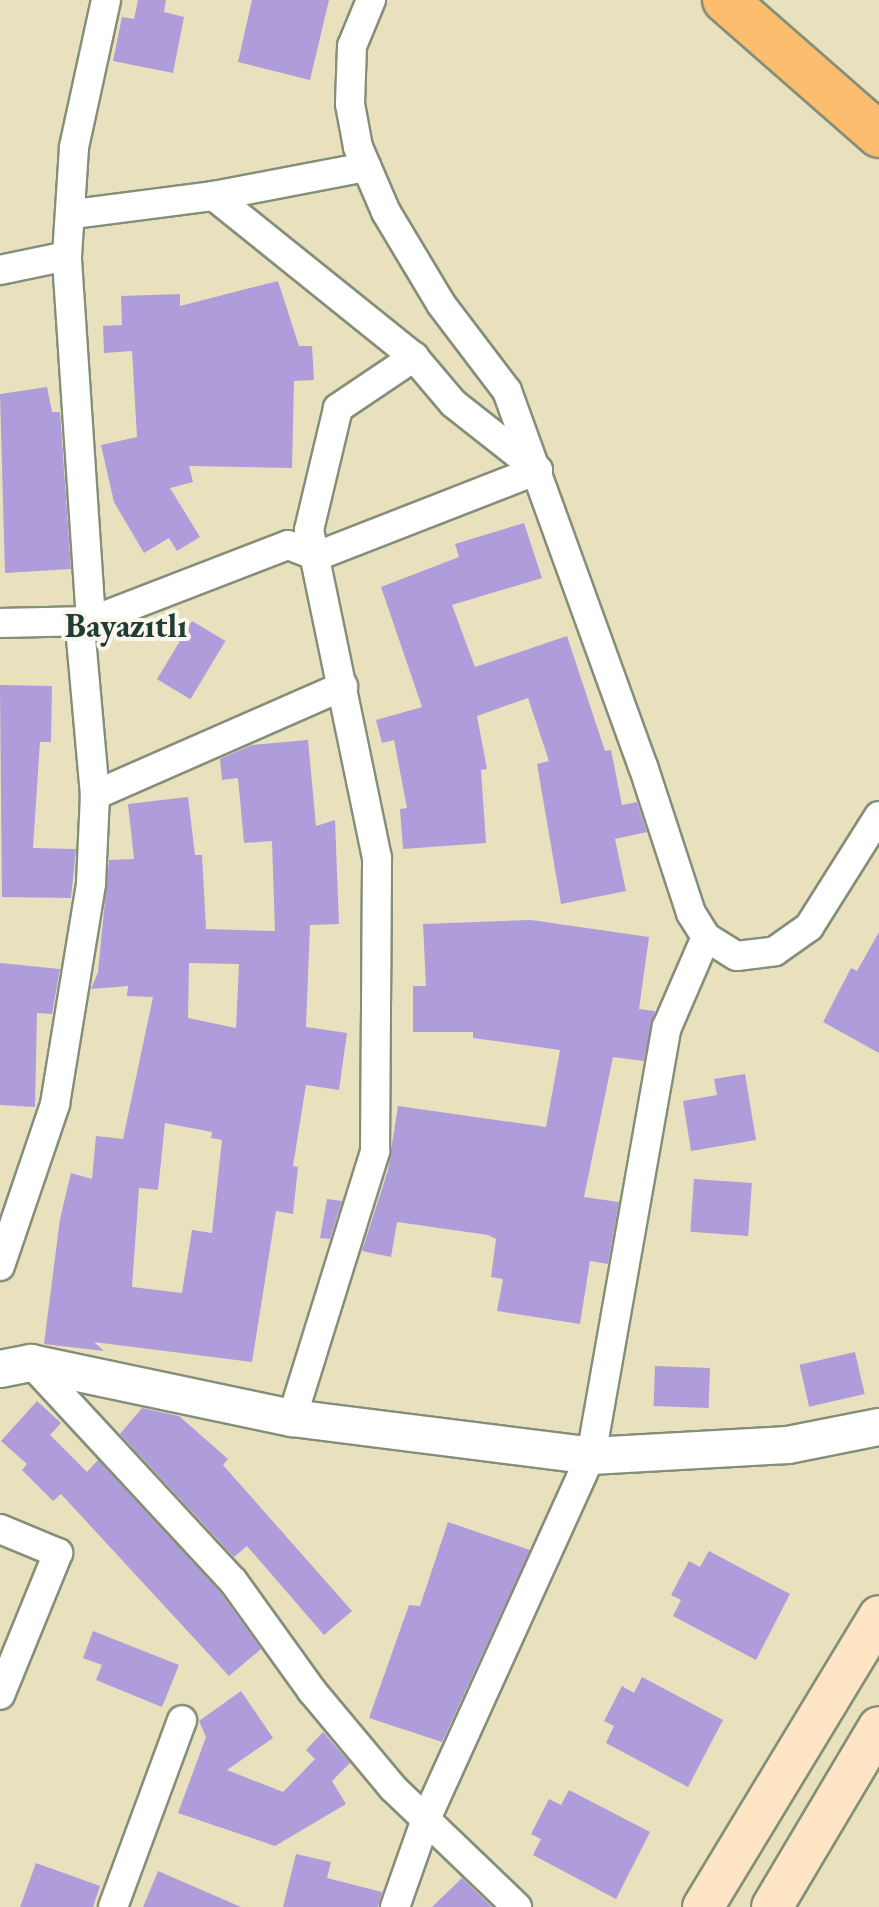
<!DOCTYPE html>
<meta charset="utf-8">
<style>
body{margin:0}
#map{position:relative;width:879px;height:1907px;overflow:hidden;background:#e9e1be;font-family:"EB Garamond",serif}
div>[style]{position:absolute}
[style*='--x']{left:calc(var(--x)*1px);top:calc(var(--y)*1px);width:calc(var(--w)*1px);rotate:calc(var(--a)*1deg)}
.building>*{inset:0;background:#af9cda;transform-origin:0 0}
.roads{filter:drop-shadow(2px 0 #848f79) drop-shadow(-2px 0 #848f79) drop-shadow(0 2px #848f79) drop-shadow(0 -2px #848f79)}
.minor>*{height:28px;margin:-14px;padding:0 14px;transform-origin:14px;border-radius:14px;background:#fff}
.tertiary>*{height:36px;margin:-18px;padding:0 18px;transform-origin:18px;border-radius:18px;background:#fff}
.secondary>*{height:40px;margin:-20px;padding:0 20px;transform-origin:20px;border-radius:20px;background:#fee5c5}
.primary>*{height:44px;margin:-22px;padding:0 22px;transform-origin:22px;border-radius:22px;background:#fcbd6f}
span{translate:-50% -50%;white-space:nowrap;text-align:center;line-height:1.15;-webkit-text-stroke:8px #fbf7ec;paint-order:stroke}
.district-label{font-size:34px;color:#1f3d34;font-weight:700}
</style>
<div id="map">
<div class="building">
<i style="clip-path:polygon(138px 0,166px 0,164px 12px,184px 17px,173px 73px,113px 61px,122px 17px,134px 19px)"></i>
<i style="clip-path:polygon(252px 0,329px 0,310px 80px,238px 62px)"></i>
<i style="clip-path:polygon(278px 281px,299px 346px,312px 346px,314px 380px,294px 381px,292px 468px,189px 466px,193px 482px,170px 488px,200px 537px,177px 551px,169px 538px,144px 553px,114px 502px,101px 445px,137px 437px,132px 351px,104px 353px,103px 326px,122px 325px,121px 296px,180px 294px,180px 306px)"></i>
<i style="clip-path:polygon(47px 387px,52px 412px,60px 412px,71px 569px,5px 573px,0 394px)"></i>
<i style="clip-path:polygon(524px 523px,542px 578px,452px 605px,475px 667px,567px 636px,605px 751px,611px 750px,622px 805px,637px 802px,647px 832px,615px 839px,626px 891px,561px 904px,537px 764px,549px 761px,528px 698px,477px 716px,487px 769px,481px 770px,486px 843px,403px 849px,400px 809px,407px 808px,394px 740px,382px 743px,376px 720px,422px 707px,381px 587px,459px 557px,455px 544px)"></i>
<i style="left:192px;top:621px;width:39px;height:68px;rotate:31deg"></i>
<i style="clip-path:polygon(0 685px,52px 686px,51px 742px,40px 742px,33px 848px,76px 849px,71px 898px,2px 897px)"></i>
<i style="clip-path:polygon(evenodd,308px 740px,316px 826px,335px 820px,339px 924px,310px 925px,306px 1027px,347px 1033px,339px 1090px,306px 1085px,293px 1166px,298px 1167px,293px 1214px,276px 1211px,252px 1362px,94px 1342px,104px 1351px,44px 1344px,60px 1219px,71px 1173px,92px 1179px,96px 1136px,123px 1139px,153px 997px,127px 996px,128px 986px,91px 989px,98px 972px,109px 860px,134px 859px,128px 804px,188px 797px,195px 855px,202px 855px,206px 929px,275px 931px,272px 841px,244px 843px,238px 778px,222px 780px,220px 759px,252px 745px,308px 740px,189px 963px,239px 964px,236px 1028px,188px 1018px,189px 963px,308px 740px,165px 1123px,212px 1132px,211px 1138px,222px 1140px,212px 1233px,192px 1230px,182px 1293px,132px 1287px,139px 1188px,158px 1190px,165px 1123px)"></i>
<i style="clip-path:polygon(531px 920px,649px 937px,639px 1009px,655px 1011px,644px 1061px,613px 1057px,584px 1197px,619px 1202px,608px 1264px,590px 1261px,580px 1324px,497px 1311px,503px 1279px,491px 1277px,496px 1239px,488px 1235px,397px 1222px,391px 1257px,362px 1251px,388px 1170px,398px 1106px,546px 1127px,560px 1050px,473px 1038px,473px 1032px,413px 1032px,413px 986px,426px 986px,423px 924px)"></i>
<i style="clip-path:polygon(879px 932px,879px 1053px,823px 1022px,851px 968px,857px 971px)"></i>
<i style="clip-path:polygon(0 963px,60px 969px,52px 1014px,37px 1013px,35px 1107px,0 1105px)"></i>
<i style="clip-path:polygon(745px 1074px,756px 1140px,691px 1151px,683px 1101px,717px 1095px,714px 1079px)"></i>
<i style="left:694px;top:1179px;width:58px;height:53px;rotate:4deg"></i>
<i style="clip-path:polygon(327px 1199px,342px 1201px,330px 1239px,320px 1238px)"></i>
<i style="left:855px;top:1352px;width:43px;height:57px;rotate:77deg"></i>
<i style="left:655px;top:1366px;width:55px;height:40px;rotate:2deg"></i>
<i style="clip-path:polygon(37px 1401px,61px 1423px,50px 1435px,87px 1472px,98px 1460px,220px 1592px,261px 1649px,229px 1676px,61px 1494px,53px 1501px,22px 1470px,27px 1464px,1px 1441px)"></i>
<i style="clip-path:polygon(142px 1408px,179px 1416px,228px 1459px,223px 1465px,352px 1611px,324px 1635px,247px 1546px,234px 1557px,120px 1434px)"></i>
<i style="clip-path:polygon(448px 1522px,530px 1550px,442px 1742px,369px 1718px,409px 1605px,420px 1606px)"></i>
<i style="clip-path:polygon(709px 1551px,790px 1594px,756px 1660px,673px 1616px,681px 1600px,671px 1595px,689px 1561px,700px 1567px)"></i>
<i style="clip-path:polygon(93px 1631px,179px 1665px,162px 1707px,96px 1680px,102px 1665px,83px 1658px)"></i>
<i style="clip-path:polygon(642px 1677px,723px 1720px,688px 1787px,606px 1743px,614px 1726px,604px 1721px,622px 1686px,634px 1693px)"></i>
<i style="clip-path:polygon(241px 1691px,273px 1738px,227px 1770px,283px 1792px,315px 1759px,306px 1750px,323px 1732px,350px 1763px,332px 1781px,346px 1804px,275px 1846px,178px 1813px,206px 1737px,199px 1721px)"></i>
<i style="clip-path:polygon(569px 1790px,650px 1832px,616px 1899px,533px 1855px,541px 1839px,531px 1834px,549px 1799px,561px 1805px)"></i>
<i style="clip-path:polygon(296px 1854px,331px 1862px,327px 1878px,382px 1892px,378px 1907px,283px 1907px)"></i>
<i style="clip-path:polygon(36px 1863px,100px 1886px,93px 1907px,20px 1907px)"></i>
<i style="clip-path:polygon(158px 1871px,241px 1907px,143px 1907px)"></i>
<i style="clip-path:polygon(462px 1878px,492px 1907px,432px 1907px)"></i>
</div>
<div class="roads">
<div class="minor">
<i style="--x:371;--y:0;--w:50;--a:112.4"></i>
<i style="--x:352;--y:46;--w:58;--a:92"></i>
<i style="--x:350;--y:104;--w:44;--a:79.5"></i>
<i style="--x:358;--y:147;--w:71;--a:66.7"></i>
<i style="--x:386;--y:212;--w:107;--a:59.1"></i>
<i style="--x:441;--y:304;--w:109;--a:52.8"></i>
<i style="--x:507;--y:391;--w:399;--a:70.1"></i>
<i style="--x:643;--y:766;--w:155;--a:71.9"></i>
<i style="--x:691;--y:913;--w:28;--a:58"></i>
<i style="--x:706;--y:937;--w:36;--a:32"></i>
<i style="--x:737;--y:956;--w:38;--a:-7"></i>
<i style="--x:775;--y:951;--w:42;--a:-35.2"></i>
<i style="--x:809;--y:927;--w:131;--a:-57.8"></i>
<i style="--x:214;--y:196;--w:155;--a:-10.8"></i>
<i style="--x:0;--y:270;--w:68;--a:-11.8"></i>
<i style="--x:0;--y:623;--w:91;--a:-1.3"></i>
<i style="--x:91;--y:621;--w:211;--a:-21.1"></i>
<i style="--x:288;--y:545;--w:31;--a:21"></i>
<i style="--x:317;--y:556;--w:237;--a:-21.3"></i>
<i style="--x:538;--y:470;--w:108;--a:-141.8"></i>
<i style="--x:453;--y:403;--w:60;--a:-130.3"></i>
<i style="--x:414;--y:357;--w:257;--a:-141.2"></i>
<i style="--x:214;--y:196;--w:142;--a:172.7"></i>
<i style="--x:95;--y:795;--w:271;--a:-23.7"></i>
<i style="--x:0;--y:1266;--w:171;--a:-71.2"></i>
<i style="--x:55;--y:1104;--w:224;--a:-80.7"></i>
<i style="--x:91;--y:883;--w:88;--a:-87.4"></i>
<i style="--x:95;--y:795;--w:159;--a:-95.1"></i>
<i style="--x:81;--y:637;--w:19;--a:-58"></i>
<i style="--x:91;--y:621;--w:366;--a:-93.8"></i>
<i style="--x:67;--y:256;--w:109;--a:-86.3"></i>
<i style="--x:74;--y:147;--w:150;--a:-77.7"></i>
<i style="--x:31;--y:1363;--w:297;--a:47.2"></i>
<i style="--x:233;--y:1581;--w:135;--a:54.3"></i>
<i style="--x:312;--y:1691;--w:126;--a:50.1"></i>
<i style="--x:393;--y:1788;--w:172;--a:43.8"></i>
<i style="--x:292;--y:1418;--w:280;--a:-72.7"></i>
<i style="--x:375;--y:1151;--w:293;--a:-89.6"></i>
<i style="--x:377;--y:858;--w:335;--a:-101.7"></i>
<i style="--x:309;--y:530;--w:125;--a:-76.6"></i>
<i style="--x:338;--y:408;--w:92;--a:-33.9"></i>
<i style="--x:0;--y:1529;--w:63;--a:22.5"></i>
<i style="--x:58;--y:1553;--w:153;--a:112.2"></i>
<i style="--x:113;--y:1907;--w:199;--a:-69.7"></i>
<i style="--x:395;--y:1907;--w:93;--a:-70.6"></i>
<i style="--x:426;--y:1819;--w:399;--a:-65.6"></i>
<i style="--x:591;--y:1456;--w:436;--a:-80"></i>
<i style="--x:667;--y:1027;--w:98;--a:-66.6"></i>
</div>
<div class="tertiary">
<i style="--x:0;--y:1369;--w:32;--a:-11"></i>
<i style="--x:31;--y:1363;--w:267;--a:11.9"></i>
<i style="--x:292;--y:1418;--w:301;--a:7.2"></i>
<i style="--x:591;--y:1456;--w:197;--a:-3.2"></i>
<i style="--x:788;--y:1445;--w:93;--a:-11.2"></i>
</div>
<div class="secondary">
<i style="--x:703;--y:1907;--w:340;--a:-58.8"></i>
<i style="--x:772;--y:1907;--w:209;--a:-59.3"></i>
</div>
<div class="primary">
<i style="--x:725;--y:0;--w:205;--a:41.2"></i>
</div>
</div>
<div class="district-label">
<span style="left:126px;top:626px">Bayazıtlı</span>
</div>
</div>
